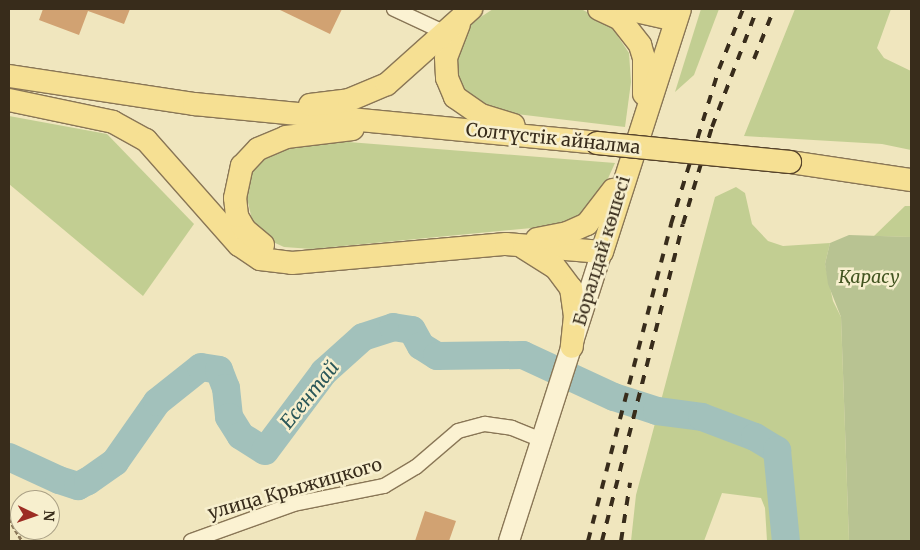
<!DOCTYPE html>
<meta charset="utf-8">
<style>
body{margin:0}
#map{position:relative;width:920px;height:550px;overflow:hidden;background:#f0e6be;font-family:Merriweather,serif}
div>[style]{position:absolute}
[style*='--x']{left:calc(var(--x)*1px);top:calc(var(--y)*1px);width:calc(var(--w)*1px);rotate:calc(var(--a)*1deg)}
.green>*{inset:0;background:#c2ce92}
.cemetery>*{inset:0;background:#b8c392}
.river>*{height:28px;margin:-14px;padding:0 14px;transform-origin:14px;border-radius:14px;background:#a2c1bb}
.building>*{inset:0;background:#d1a272}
.path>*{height:2.5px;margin-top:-1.25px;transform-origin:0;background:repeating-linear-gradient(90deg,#897656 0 4px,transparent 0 6.5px)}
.roads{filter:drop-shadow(1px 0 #897656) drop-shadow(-1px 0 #897656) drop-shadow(0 1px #897656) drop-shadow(0 -1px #897656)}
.minor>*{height:14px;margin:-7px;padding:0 7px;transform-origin:7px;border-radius:7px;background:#fbf2d2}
.secondary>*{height:20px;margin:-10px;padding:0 10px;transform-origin:10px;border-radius:10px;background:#fbf2d2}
.primary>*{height:22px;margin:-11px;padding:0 11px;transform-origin:11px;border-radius:11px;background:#f6e093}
.rail>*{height:4px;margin-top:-2px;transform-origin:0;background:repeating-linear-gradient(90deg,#382c1b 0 9px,transparent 0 18px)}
.bridges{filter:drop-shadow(1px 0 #56432b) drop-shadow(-1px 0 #56432b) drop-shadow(0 1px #56432b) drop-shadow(0 -1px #56432b)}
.primary-bridge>*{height:22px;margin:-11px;padding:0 11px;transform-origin:11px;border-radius:11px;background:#f6e093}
span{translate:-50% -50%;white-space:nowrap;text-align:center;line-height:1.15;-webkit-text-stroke:5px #f7efce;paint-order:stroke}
.street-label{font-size:18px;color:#382c1b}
.park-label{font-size:18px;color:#435521;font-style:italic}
.water-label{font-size:19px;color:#2a5759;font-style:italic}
.frame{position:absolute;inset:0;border:10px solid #382c1b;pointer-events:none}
.north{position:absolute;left:10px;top:490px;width:50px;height:50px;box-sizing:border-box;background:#f7efce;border:1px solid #aba186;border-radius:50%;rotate:93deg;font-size:14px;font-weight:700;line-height:20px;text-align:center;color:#382c1b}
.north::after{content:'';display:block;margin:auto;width:18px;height:22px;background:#9c2d23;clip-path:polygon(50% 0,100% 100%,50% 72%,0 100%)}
</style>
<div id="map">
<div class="green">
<i style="clip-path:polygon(493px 9px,581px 9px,609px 23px,629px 53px,631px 82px,625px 127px,500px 112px,464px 95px,453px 63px,467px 26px)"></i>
<i style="clip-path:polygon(701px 9px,719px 9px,694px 75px,675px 92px)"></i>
<i style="clip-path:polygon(795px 9px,891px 9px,877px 48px,884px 58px,911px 71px,911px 150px,882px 144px,744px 136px)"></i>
<i style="clip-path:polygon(9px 116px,107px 134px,194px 224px,143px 296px,9px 184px)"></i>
<i style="clip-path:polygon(323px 140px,615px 163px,600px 196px,584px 216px,553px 226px,312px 249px,284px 247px,273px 242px,253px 224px,246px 194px,252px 168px,269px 152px)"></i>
<i style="clip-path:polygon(736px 187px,745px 193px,752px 224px,768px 241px,783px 246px,830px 243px,825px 264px,833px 301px,841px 317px,849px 541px,767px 541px,765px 508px,761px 498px,722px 493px,704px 541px,631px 541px,636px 495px,715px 197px)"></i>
<i style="clip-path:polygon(905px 206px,911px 206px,911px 237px,874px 236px)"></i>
</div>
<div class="cemetery">
<i style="clip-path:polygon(849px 235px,911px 237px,911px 541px,849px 541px,841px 317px,828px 284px,825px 264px,830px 243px)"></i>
</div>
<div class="river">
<i style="--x:9;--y:457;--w:55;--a:24.7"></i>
<i style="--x:59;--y:480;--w:20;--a:18"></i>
<i style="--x:78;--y:486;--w:11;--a:-27"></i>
<i style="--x:88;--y:481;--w:33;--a:-35"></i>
<i style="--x:115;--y:462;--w:73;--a:-55"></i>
<i style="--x:157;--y:402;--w:56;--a:-38.5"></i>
<i style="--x:201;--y:367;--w:18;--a:9"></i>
<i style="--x:219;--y:370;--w:19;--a:69"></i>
<i style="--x:226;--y:388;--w:29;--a:84"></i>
<i style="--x:229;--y:417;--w:22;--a:58"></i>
<i style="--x:241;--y:436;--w:28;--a:32"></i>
<i style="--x:265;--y:451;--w:99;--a:-53.2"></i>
<i style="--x:324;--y:372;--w:52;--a:-41.9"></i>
<i style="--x:363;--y:337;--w:32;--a:-18"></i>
<i style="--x:393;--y:327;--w:19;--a:9"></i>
<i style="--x:412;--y:330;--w:18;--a:61"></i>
<i style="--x:421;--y:346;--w:19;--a:32"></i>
<i style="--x:437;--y:356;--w:86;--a:-0.7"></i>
<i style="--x:523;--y:355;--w:100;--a:24.8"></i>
<i style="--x:614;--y:397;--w:45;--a:18"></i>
<i style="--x:657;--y:411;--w:45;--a:7.6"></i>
<i style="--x:702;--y:417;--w:57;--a:20.7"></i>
<i style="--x:755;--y:437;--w:26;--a:31"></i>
<i style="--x:777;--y:450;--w:91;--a:84.4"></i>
</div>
<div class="building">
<i style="clip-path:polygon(43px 9px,130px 9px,124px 24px,88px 11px,79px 35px,39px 20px)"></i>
<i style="clip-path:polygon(278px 9px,342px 9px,330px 34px)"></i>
<i style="clip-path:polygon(425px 511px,456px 521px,449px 541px,415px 541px)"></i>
</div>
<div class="path">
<i style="--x:9;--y:519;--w:26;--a:59"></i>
</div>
<div class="roads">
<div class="minor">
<i style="--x:394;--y:9;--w:62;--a:24.9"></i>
<i style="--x:191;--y:541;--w:109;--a:-19.8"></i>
<i style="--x:294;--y:504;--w:92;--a:-11.3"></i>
<i style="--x:384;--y:486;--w:37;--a:-31"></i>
<i style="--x:416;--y:467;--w:55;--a:-40.6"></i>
<i style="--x:458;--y:431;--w:28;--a:-15"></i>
<i style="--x:485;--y:424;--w:27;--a:8"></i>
<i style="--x:512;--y:428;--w:32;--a:22"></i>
</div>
<div class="secondary">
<i style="--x:509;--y:541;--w:304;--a:-72.2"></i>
</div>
<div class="primary">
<i style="--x:599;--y:9;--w:23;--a:25"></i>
<i style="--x:620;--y:19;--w:33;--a:52"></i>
<i style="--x:640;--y:45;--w:14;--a:73"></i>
<i style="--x:644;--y:58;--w:36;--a:90"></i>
<i style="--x:627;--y:9;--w:50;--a:12.7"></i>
<i style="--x:459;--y:24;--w:36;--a:111"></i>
<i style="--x:446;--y:58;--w:20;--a:87"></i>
<i style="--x:447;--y:78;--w:21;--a:67"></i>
<i style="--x:455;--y:97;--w:32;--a:35"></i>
<i style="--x:481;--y:115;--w:34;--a:17"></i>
<i style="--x:9;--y:76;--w:187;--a:8.6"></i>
<i style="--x:194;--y:104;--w:405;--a:5.5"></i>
<i style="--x:9;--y:100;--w:106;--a:11.9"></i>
<i style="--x:113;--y:122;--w:38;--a:29"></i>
<i style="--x:146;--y:140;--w:140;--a:48.5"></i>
<i style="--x:239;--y:245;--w:25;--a:34"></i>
<i style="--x:260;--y:259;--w:32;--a:7"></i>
<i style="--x:292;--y:263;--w:215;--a:-5.1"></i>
<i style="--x:506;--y:244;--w:96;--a:4.8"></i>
<i style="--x:602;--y:252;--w:255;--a:-72.2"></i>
<i style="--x:310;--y:105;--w:39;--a:-7"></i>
<i style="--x:349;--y:100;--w:41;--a:-22.8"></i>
<i style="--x:387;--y:84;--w:113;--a:-41.8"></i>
<i style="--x:790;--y:162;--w:122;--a:8.5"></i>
<i style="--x:537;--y:239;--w:31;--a:-11"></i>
<i style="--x:567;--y:233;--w:22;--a:-24"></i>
<i style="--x:587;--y:224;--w:43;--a:-52.6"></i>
<i style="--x:263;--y:245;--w:23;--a:-140"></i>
<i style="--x:245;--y:230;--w:16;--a:-120"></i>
<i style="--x:237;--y:216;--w:18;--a:-96"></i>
<i style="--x:235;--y:198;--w:33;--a:-78"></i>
<i style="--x:242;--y:166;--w:23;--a:-47"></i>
<i style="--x:258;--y:149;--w:30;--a:-23"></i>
<i style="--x:286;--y:137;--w:67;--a:-6.8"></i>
<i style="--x:524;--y:248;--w:36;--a:32"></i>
<i style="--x:555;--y:267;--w:26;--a:53"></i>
<i style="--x:571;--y:288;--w:28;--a:82"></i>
<i style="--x:575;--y:316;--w:31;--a:96"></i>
</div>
</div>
<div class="rail">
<i style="--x:754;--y:59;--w:54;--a:-68.2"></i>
<i style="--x:588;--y:541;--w:328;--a:-75.3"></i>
<i style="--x:671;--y:224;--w:162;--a:-72.8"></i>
<i style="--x:719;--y:69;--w:65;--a:-68.2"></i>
<i style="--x:602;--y:541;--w:327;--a:-75.7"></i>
<i style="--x:683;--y:224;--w:101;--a:-73.4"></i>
<i style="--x:712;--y:127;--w:126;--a:-69.1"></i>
<i style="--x:621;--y:541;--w:59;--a:-81.2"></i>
</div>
<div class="bridges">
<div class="primary-bridge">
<i style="--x:597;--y:143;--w:194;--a:5.6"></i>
</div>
</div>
<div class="street-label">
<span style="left:553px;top:139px;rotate:6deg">Солтүстік айналма</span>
<span style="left:602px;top:251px;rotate:-73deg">Боралдай көшесі</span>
<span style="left:295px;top:489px;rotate:-16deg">улица Крыжицкого</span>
</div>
<div class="park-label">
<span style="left:869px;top:277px">Қарасу</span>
</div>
<div class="water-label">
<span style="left:310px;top:395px;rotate:-51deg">Есентай</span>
</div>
<div class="frame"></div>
<div class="north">N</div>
</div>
